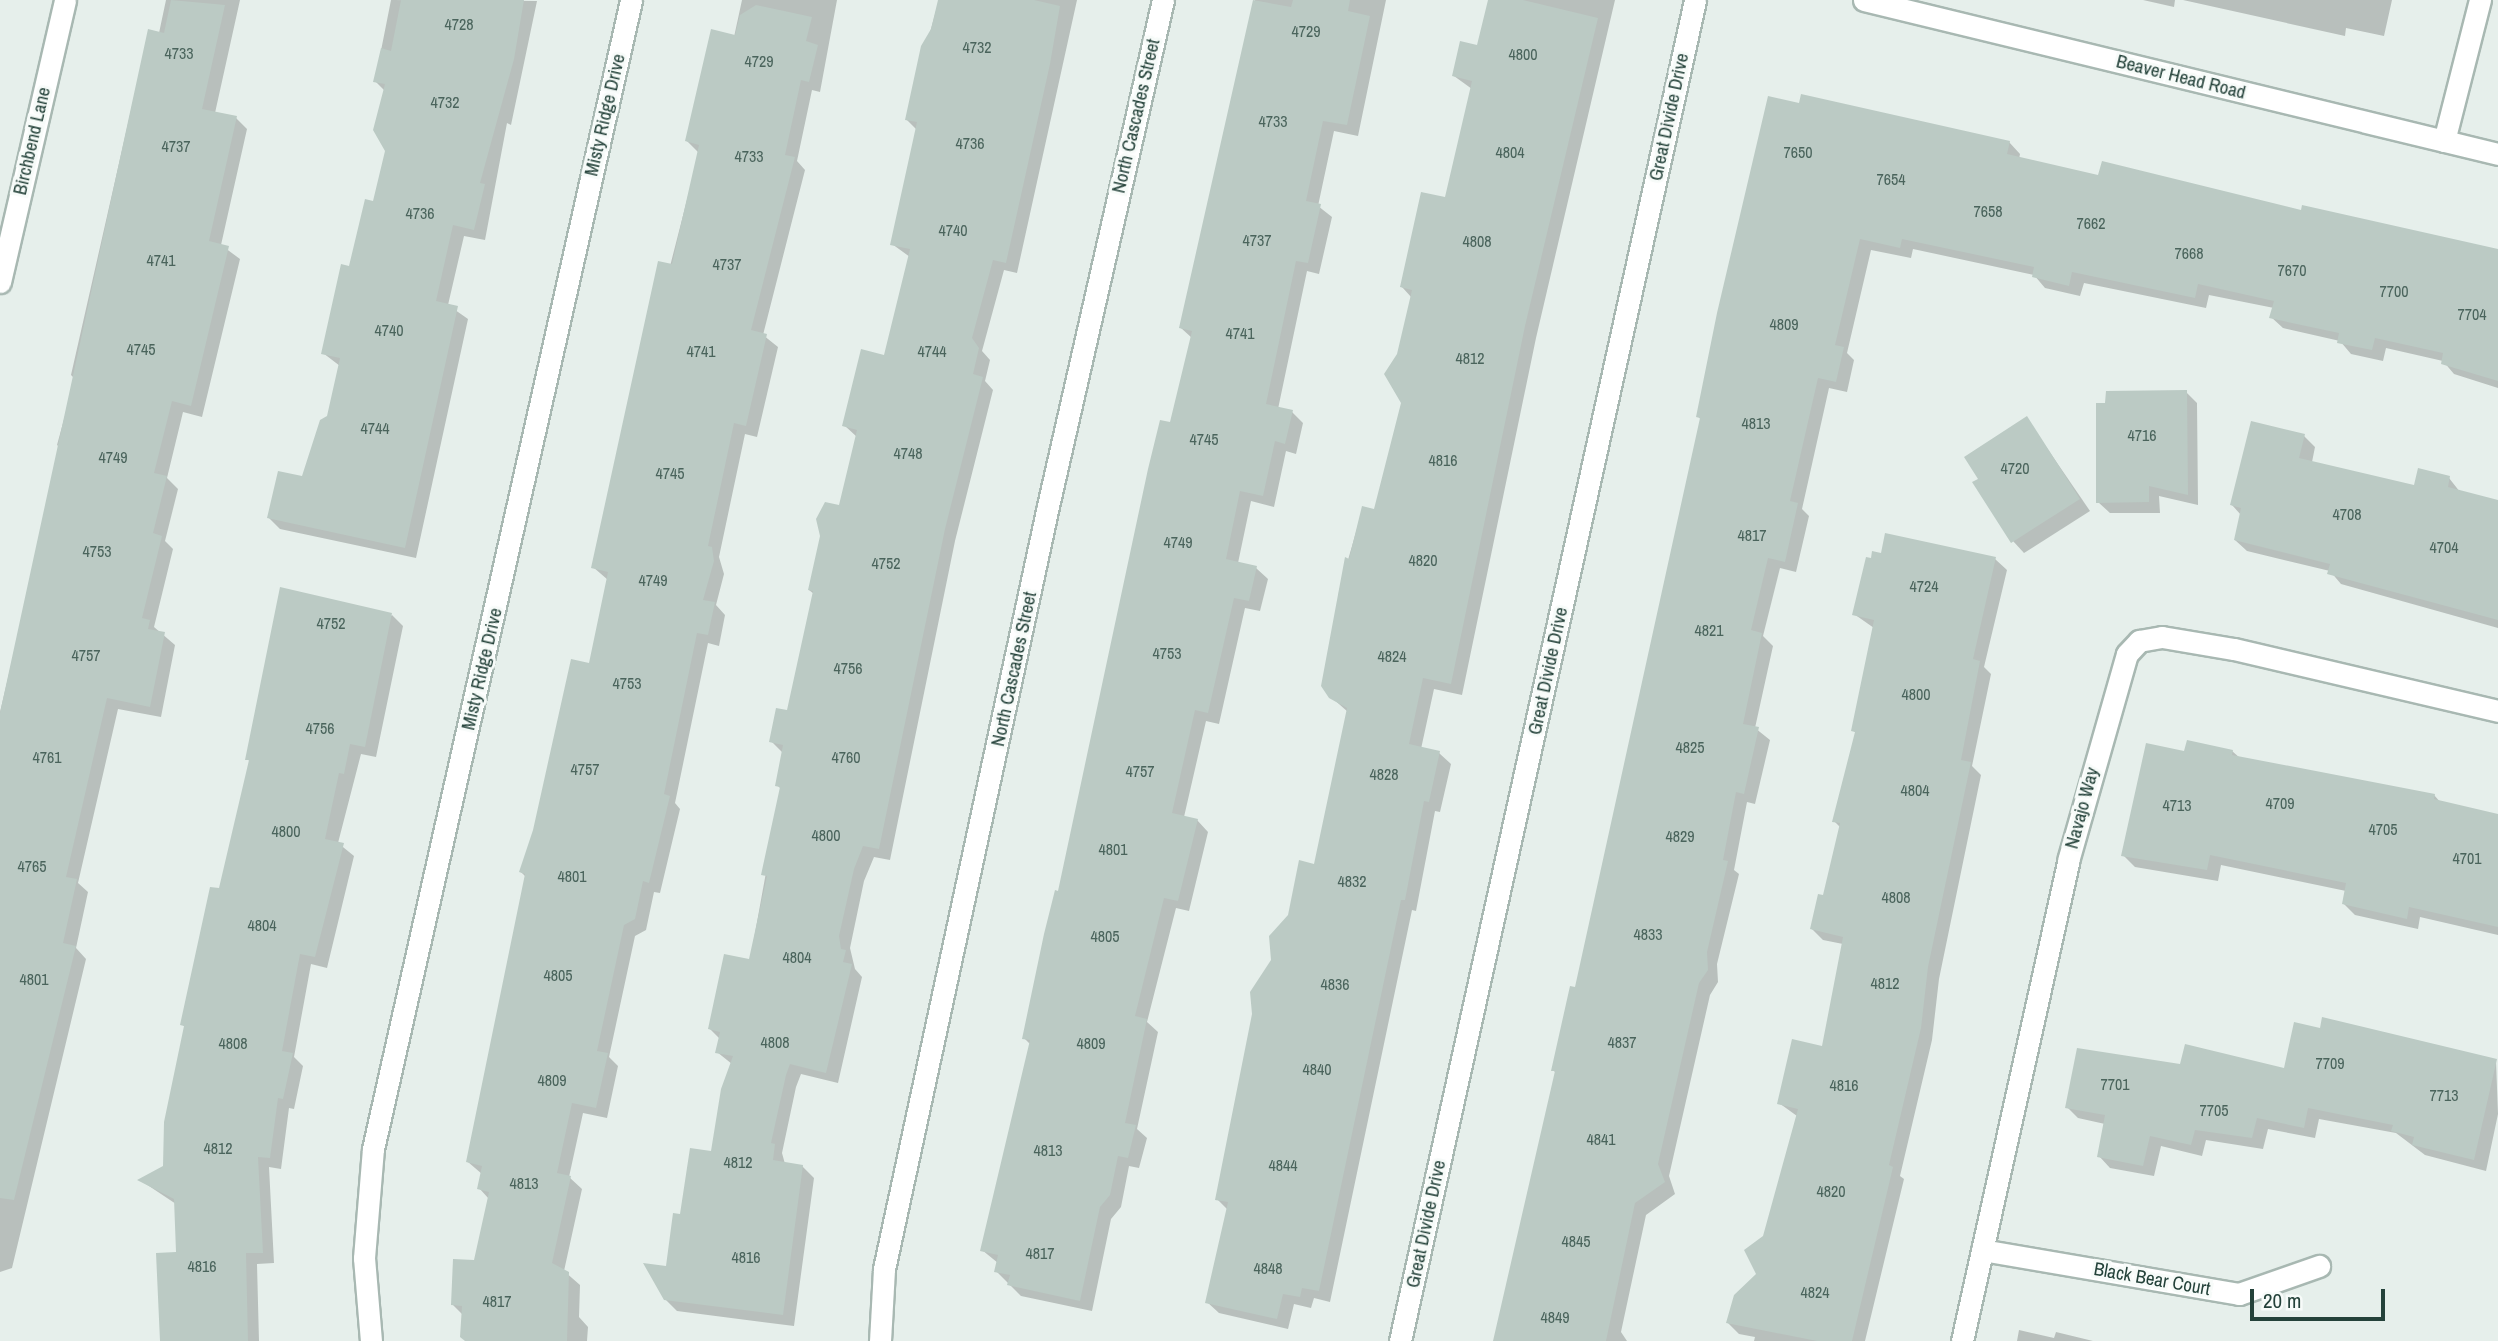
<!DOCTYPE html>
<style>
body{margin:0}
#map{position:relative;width:2498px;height:1341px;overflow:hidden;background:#e6efeb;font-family:"Archivo Narrow",sans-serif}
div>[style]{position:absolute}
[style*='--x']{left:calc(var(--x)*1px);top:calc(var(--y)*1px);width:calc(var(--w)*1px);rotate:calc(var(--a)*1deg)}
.shadow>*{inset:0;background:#0003}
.building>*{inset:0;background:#bbcac4}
.roads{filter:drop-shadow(2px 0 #a8b8b2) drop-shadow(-2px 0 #a8b8b2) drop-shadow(0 2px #a8b8b2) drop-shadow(0 -2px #a8b8b2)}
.street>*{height:21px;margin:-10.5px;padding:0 10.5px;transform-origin:10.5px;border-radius:10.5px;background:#fff}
span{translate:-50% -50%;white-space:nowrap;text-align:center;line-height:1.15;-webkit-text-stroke:6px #f7fbf9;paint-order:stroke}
.number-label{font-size:16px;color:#4a645c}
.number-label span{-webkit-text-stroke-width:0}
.street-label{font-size:19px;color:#24423a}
.scale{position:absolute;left:2250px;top:1289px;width:135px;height:32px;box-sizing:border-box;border:4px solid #24423a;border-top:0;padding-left:9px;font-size:21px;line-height:24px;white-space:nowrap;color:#24423a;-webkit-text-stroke:5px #f7fbf9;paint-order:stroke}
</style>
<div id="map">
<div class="shadow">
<i style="clip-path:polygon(166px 0,240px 0,215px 113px,236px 118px,247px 129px,221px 245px,240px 259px,202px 417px,183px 412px,167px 478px,178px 489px,165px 541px,173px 549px,154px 627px,175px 645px,161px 717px,118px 709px,78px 883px,88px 892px,76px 948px,86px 959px,12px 1268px,0 1272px,0 712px,62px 449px,57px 445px,75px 379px,71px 375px,149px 31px,159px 33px)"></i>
<i style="clip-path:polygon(391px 0,537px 1px,511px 125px,507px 123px,485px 240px,464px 236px,448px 305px,468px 319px,416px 558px,280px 529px,269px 518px,303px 478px,328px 418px,340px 366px,323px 353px,374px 204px,387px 151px,385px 91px,375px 81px)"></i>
<i style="clip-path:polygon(742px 0,837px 0,820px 92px,812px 90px,797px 161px,805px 170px,763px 335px,778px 347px,757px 437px,745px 434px,719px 557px,724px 574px,716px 605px,725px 615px,719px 646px,708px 643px,675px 803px,680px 809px,660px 893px,654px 892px,646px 930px,635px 936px,609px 1057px,618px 1066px,607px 1118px,583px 1113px,569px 1177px,582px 1189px,564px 1271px,580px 1285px,579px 1317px,588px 1327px,587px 1341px,467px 1341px,463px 1315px,453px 1305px,476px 1261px,489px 1199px,479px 1188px,482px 1174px,468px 1162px,526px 877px,521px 872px,590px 665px,608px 580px,593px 567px,699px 153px,687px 141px,734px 37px)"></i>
<i style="clip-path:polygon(939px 0,1077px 0,1017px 273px,1004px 270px,982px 351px,990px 360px,985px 381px,993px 390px,955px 541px,890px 860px,874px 857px,864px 881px,850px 948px,855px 969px,862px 977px,838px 1083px,801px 1074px,796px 1087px,782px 1153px,785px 1164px,802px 1166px,814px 1178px,794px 1326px,677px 1311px,665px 1299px,667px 1268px,682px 1216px,713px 1153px,732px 1064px,717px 1052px,720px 1039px,710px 1029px,750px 961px,781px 789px,777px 785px,783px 753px,771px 741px,789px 712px,814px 594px,809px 590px,840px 507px,857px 437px,844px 425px,886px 357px,910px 257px,892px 244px,917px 130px,906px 119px)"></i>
<i style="clip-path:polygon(1255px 0,1386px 0,1358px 136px,1334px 131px,1318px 206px,1332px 217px,1319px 274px,1307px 271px,1278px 409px,1292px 412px,1303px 423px,1296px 454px,1286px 451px,1274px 507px,1251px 501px,1238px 563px,1256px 568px,1268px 579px,1260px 611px,1245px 608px,1219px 724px,1206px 721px,1184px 817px,1197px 820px,1208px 832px,1189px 911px,1176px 908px,1147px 1022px,1158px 1032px,1137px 1129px,1147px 1138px,1139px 1168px,1129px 1166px,1121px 1207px,1111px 1219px,1092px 1311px,1021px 1296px,996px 1271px,998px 1263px,982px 1250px,1031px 1045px,1024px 1038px,1192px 338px,1181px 328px)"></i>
<i style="clip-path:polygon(1490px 0,1615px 0,1536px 338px,1462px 695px,1434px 689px,1421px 749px,1439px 753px,1451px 764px,1440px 812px,1435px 811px,1416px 911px,1412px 910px,1330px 1302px,1314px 1298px,1311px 1308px,1294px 1304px,1288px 1329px,1219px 1313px,1207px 1302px,1228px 1210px,1217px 1199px,1273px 961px,1315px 866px,1348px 712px,1331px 697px,1339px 591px,1363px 508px,1375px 511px,1402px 403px,1399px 354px,1412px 298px,1402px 287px,1446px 199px,1472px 89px,1454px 76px,1479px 47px)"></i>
<i style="clip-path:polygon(2143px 0,2175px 0,2174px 7px)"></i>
<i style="clip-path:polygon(2183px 0,2392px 0,2384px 36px,2346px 28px,2345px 36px)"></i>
<i style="clip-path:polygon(2009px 142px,2020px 154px,2019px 159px,2100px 177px,2498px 251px,2498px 388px,2454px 374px,2443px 361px,2386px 348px,2383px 361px,2351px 354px,2340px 341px,2283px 328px,2271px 317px,2274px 308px,2209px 295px,2206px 308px,2084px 283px,2080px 296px,2045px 288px,2034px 275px,1913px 249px,1911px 258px,1871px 250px,1847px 353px,1854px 360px,1847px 392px,1829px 388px,1802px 509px,1809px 516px,1796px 572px,1780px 568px,1763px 636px,1773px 646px,1755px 728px,1770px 740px,1755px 804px,1747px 802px,1734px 870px,1739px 874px,1717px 964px,1718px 982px,1710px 995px,1669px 1176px,1675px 1194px,1646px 1215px,1621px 1332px,1627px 1341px,1498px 1341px,1556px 1073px,1553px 1070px,1576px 989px,1701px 420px,1698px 416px,1719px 313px)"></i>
<i style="clip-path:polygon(2186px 392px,2197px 403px,2198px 505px,2159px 496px,2160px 513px,2110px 513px,2098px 502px)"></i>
<i style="clip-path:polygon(2027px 419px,2090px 511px,2024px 553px,2013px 541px,1980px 479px)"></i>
<i style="clip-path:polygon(2304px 436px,2315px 447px,2312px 462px,2415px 487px,2449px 478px,2460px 492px,2498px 501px,2498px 628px,2341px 584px,2330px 571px,2247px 551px,2235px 540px,2241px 515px,2232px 505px)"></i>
<i style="clip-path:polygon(1995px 559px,2007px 570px,1984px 667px,1991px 674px,1972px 766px,1981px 775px,1939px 979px,1932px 1040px,1900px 1176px,1904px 1179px,1865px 1341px,1754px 1341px,1755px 1337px,1739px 1334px,1728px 1323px,1758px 1274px,1797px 1116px,1779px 1103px,1824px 1048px,1843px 944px,1823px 940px,1811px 928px,1824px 897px,1841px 828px,1834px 821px,1857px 734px,1853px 730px,1874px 628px,1854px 614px)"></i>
<i style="clip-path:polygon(392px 615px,403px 626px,376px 757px,361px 754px,338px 843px,354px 856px,327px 968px,311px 964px,294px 1057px,303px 1066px,294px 1109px,289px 1108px,281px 1169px,269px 1167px,274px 1263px,257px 1264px,259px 1341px,162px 1341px,178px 1254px,176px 1204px,140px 1180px,165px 1167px,186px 1028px,182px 1024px,220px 891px,251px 762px,247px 759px)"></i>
<i style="clip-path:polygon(2232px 751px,2240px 758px,2434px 795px,2441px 803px,2498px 817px,2498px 935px,2420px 917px,2418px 929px,2355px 915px,2344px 904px,2346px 891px,2221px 865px,2218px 881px,2135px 867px,2123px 855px,2185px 753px)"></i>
<i style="clip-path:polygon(2496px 1061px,2498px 1114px,2486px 1171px,2425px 1155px,2396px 1133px,2319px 1119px,2315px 1138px,2268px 1129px,2263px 1149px,2206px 1140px,2202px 1156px,2161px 1146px,2154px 1176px,2110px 1168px,2099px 1156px,2105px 1124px,2078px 1118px,2067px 1107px,2181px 1066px,2285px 1070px)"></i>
<i style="clip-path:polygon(2019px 1330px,2054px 1338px,2056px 1332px,2093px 1341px,2017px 1341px)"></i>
</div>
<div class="building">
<i style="clip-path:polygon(171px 0,225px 5px,202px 109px,237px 116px,209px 241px,229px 246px,191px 406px,172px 401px,154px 473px,167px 476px,153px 533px,162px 536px,142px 618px,150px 620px,148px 629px,165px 632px,150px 707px,107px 698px,66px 877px,77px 879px,63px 943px,76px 946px,14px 1200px,0 1198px,0 713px,148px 29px,164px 33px)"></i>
<i style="clip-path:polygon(401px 0,524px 0,514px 59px,480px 183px,485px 184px,474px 230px,453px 225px,436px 301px,458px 306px,405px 548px,267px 518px,278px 471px,302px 476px,320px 420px,327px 416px,340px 358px,321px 354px,341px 264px,349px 266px,365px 199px,373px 201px,385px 151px,373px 130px,385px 84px,373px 82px,381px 48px,391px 51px)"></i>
<i style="clip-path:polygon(938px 0,1034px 0,1060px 6px,1050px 64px,1006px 263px,993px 260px,972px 338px,979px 348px,973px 374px,983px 377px,945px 529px,879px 849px,863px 846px,854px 869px,839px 936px,841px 949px,846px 950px,843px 962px,852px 964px,826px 1073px,790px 1064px,786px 1075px,771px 1143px,775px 1144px,773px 1160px,803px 1165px,783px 1315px,664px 1300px,643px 1263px,666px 1266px,673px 1213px,680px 1214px,690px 1148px,711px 1151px,721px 1089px,733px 1056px,715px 1053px,720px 1032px,708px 1029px,724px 954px,749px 959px,767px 876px,761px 875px,780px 787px,775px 786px,783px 745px,769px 742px,776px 708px,787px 710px,813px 591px,808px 590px,820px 536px,816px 519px,825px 502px,839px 505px,857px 430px,842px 426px,861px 349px,884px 355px,910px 249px,890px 245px,917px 122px,905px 120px,921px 46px,931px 29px)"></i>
<i style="clip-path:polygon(1253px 0,1291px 7px,1293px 0,1350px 0,1348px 11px,1370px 16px,1347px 125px,1323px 121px,1306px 201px,1321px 204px,1308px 263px,1296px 261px,1266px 404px,1293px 410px,1285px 444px,1275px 441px,1263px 496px,1240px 491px,1226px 559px,1257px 566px,1249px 601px,1234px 598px,1208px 713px,1195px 710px,1172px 813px,1198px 819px,1178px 901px,1164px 898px,1135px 1016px,1147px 1019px,1125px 1123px,1136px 1125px,1128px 1158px,1118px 1156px,1110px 1195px,1100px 1207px,1080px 1301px,1007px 1285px,1010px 1275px,994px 1272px,998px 1255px,980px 1251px,1030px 1040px,1022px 1039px,1044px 934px,1055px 890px,1058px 891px,1148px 469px,1160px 420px,1170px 422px,1192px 331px,1179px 328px)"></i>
<i style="clip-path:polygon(1488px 0,1523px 0,1598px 18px,1525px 326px,1451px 684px,1423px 678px,1409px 744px,1440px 751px,1429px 802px,1424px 801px,1405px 900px,1401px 900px,1319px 1291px,1302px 1288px,1300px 1297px,1283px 1294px,1277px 1319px,1205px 1303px,1228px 1202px,1215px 1200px,1252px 1014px,1250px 992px,1271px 960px,1269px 936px,1288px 915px,1299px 860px,1314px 864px,1347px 708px,1329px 698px,1321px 686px,1345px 557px,1349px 559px,1362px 506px,1374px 509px,1401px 403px,1384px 374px,1397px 354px,1412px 290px,1400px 287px,1421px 192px,1445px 197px,1472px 81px,1452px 76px,1460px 41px,1477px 45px)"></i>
<i style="clip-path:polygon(756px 5px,812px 17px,806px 41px,818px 45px,809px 82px,801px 80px,785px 155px,795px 157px,751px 330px,767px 334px,746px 426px,734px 423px,708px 546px,712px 547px,714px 561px,703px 600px,715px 602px,708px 635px,697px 633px,664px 794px,670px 796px,649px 883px,643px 881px,635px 919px,624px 925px,597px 1051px,608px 1053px,596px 1108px,572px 1103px,557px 1173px,571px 1176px,552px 1263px,569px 1272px,567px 1341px,465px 1341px,460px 1337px,462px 1306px,451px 1305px,453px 1259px,474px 1260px,489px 1192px,477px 1189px,482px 1166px,466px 1162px,525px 874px,519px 872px,533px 830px,571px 659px,589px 663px,608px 572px,591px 568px,658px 261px,672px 264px,699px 145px,685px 141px,711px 29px,735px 35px,740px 15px)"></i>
<i style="clip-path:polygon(1801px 94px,2010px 141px,2007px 154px,2098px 175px,2102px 161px,2301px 210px,2302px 205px,2498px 249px,2498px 381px,2441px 364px,2443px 353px,2375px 338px,2372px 350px,2337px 343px,2339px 333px,2269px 318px,2274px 301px,2198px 284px,2195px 298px,2072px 272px,2069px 286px,2032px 277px,2034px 267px,1902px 239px,1900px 248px,1860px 239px,1835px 345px,1844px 347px,1836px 382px,1818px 378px,1790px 501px,1798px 503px,1785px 562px,1768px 558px,1751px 630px,1762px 633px,1743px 724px,1759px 727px,1744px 794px,1736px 792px,1723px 860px,1728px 861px,1707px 952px,1708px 970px,1699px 983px,1658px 1164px,1665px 1182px,1635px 1203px,1606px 1341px,1493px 1341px,1555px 1071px,1551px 1071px,1570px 986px,1575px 987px,1700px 418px,1696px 417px,1717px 313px,1768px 96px,1799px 103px)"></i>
<i style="clip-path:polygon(2187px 390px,2188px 495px,2149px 486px,2149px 502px,2096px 503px,2096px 403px,2105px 403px,2106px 391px)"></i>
<i style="clip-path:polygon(2027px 416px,2080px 499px,2011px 543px,1972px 482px,1978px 479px,1964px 457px)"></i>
<i style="clip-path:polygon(2251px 421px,2305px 434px,2299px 458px,2414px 485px,2418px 468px,2450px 476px,2448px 487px,2498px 500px,2498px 620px,2327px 574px,2330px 564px,2234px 540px,2241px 508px,2230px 505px)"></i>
<i style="clip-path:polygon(1885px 533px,1996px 557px,1973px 659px,1980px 661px,1961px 760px,1971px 762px,1928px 967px,1921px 1028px,1889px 1165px,1893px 1167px,1852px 1341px,1817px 1341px,1726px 1323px,1734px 1295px,1756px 1274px,1744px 1250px,1763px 1236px,1798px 1109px,1777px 1104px,1792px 1039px,1822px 1046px,1843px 937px,1810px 929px,1818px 894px,1823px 895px,1840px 823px,1832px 822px,1855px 732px,1851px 731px,1874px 620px,1852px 615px,1866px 557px,1871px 558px,1872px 551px,1881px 553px)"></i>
<i style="clip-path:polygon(280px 587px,392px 613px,365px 747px,350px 744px,344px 774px,339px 773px,325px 839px,344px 843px,315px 957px,300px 954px,282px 1051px,293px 1053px,283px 1099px,278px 1098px,270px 1158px,258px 1157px,263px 1253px,246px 1253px,248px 1341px,160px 1341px,156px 1253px,176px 1252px,174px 1199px,137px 1180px,163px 1166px,164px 1122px,184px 1026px,180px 1025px,210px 887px,219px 888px,249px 760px,245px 760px)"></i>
<i style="clip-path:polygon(2187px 740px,2233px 750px,2232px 755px,2435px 794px,2434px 799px,2498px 814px,2498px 927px,2409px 907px,2407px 919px,2342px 904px,2346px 883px,2210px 855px,2207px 870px,2121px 856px,2146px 743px,2184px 751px)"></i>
<i style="clip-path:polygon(2322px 1017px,2497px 1059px,2474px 1160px,2412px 1145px,2414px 1137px,2391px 1131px,2393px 1125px,2308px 1108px,2304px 1128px,2257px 1118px,2252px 1138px,2195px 1130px,2191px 1145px,2150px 1136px,2143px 1166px,2097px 1157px,2105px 1115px,2065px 1108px,2077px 1048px,2180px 1064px,2185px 1044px,2284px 1068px,2294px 1022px,2320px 1028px)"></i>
</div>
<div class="roads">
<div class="street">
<i style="--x:1864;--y:0;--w:652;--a:13.65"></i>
<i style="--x:2444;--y:141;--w:146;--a:-75.7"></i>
<i style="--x:0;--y:282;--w:289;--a:-77"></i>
<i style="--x:1982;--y:1250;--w:261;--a:9.7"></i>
<i style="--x:2239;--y:1294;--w:85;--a:-19.3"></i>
<i style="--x:371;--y:1341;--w:83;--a:-94.8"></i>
<i style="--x:364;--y:1258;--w:109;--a:-85.3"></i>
<i style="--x:373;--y:1149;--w:1178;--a:-77.34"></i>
<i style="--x:880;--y:1341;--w:72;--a:-86.8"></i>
<i style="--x:884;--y:1269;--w:780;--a:-77.87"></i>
<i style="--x:1048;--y:506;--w:519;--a:-77.2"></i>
<i style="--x:1400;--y:1341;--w:1373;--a:-77.59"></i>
<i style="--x:1962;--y:1341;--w:492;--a:-77.5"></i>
<i style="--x:2068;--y:861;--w:215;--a:-74.1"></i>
<i style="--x:2127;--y:654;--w:18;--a:-47"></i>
<i style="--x:2139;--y:641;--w:23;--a:-10"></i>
<i style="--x:2162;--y:637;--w:73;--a:9.5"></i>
<i style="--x:2234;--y:649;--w:271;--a:13.2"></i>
</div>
</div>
<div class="number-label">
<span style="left:459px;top:24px">4728</span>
<span style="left:1306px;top:31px">4729</span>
<span style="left:977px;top:47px">4732</span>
<span style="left:179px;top:53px">4733</span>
<span style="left:1523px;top:54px">4800</span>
<span style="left:759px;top:61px">4729</span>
<span style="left:445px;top:102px">4732</span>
<span style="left:1273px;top:121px">4733</span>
<span style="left:970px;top:143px">4736</span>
<span style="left:176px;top:146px">4737</span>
<span style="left:1510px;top:152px">4804</span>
<span style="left:1798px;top:152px">7650</span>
<span style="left:749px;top:156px">4733</span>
<span style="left:1891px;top:179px">7654</span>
<span style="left:1988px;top:211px">7658</span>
<span style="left:420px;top:213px">4736</span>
<span style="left:2091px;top:223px">7662</span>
<span style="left:953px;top:230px">4740</span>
<span style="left:1257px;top:240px">4737</span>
<span style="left:1477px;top:241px">4808</span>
<span style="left:2189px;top:253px">7668</span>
<span style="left:161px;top:260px">4741</span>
<span style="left:727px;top:264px">4737</span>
<span style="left:2292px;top:270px">7670</span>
<span style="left:2394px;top:291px">7700</span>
<span style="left:2472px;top:314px">7704</span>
<span style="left:1784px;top:324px">4809</span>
<span style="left:389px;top:330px">4740</span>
<span style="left:1240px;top:333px">4741</span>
<span style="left:141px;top:349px">4745</span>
<span style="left:701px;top:351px">4741</span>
<span style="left:932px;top:351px">4744</span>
<span style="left:1470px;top:358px">4812</span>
<span style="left:1756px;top:423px">4813</span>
<span style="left:375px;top:428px">4744</span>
<span style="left:2142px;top:435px">4716</span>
<span style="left:1204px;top:439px">4745</span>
<span style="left:908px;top:453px">4748</span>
<span style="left:113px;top:457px">4749</span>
<span style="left:1443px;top:460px">4816</span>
<span style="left:2015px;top:468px">4720</span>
<span style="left:670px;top:473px">4745</span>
<span style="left:2347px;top:514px">4708</span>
<span style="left:1752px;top:535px">4817</span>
<span style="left:1178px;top:542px">4749</span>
<span style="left:2444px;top:547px">4704</span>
<span style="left:97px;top:551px">4753</span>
<span style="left:1423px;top:560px">4820</span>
<span style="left:886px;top:563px">4752</span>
<span style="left:653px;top:580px">4749</span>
<span style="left:1924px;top:586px">4724</span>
<span style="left:331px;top:623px">4752</span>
<span style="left:1709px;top:630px">4821</span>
<span style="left:1167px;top:653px">4753</span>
<span style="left:86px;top:655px">4757</span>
<span style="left:1392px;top:656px">4824</span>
<span style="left:848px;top:668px">4756</span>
<span style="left:627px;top:683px">4753</span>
<span style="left:1916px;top:694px">4800</span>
<span style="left:320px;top:728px">4756</span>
<span style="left:1690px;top:747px">4825</span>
<span style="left:47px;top:757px">4761</span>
<span style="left:846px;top:757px">4760</span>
<span style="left:585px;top:769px">4757</span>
<span style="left:1140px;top:771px">4757</span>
<span style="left:1384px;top:774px">4828</span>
<span style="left:1915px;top:790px">4804</span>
<span style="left:2280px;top:803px">4709</span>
<span style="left:2177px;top:805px">4713</span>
<span style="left:2383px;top:829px">4705</span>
<span style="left:286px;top:831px">4800</span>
<span style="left:826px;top:835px">4800</span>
<span style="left:1680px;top:836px">4829</span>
<span style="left:1113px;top:849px">4801</span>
<span style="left:2467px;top:858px">4701</span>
<span style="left:32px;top:866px">4765</span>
<span style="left:572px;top:876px">4801</span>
<span style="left:1352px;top:881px">4832</span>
<span style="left:1896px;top:897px">4808</span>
<span style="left:262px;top:925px">4804</span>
<span style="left:1648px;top:934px">4833</span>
<span style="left:1105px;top:936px">4805</span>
<span style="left:797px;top:957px">4804</span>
<span style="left:558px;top:975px">4805</span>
<span style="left:34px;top:979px">4801</span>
<span style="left:1885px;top:983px">4812</span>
<span style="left:1335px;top:984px">4836</span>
<span style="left:775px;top:1042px">4808</span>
<span style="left:1622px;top:1042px">4837</span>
<span style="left:233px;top:1043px">4808</span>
<span style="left:1091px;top:1043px">4809</span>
<span style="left:2330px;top:1063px">7709</span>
<span style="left:1317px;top:1069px">4840</span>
<span style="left:552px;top:1080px">4809</span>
<span style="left:2115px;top:1084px">7701</span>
<span style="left:1844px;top:1085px">4816</span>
<span style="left:2444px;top:1095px">7713</span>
<span style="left:2214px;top:1110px">7705</span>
<span style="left:1601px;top:1139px">4841</span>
<span style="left:218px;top:1148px">4812</span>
<span style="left:1048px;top:1150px">4813</span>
<span style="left:738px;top:1162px">4812</span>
<span style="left:1283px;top:1165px">4844</span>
<span style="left:524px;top:1183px">4813</span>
<span style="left:1831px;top:1191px">4820</span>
<span style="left:1576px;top:1241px">4845</span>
<span style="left:1040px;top:1253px">4817</span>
<span style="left:746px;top:1257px">4816</span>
<span style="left:202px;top:1266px">4816</span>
<span style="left:1268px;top:1268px">4848</span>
<span style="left:1815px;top:1292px">4824</span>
<span style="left:497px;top:1301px">4817</span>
<span style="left:1555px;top:1317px">4849</span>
</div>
<div class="street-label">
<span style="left:2181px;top:77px;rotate:14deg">Beaver Head Road</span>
<span style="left:605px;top:115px;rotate:-77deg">Misty Ridge Drive</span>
<span style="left:1136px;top:116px;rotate:-77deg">North Cascades Street</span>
<span style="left:1669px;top:117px;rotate:-78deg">Great Divide Drive</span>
<span style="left:32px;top:141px;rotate:-77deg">Birchbend Lane</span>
<span style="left:482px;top:669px;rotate:-77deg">Misty Ridge Drive</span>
<span style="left:1014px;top:669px;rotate:-78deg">North Cascades Street</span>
<span style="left:1548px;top:671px;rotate:-78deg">Great Divide Drive</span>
<span style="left:2082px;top:808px;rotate:-75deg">Navajo Way</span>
<span style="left:1426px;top:1224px;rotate:-78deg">Great Divide Drive</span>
<span style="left:2152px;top:1279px;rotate:10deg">Black Bear Court</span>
</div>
<div class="scale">20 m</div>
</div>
